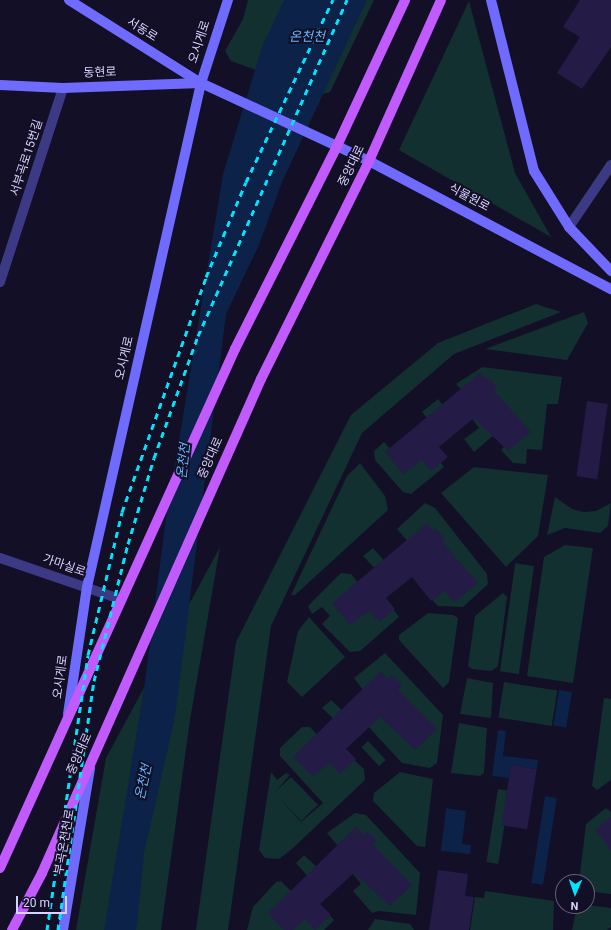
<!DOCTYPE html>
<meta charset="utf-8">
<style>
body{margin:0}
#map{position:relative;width:611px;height:930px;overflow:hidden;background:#130f26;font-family:Roboto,"Noto Sans KR",sans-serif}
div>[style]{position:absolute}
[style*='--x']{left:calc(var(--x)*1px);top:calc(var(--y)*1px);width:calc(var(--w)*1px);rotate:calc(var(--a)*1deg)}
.green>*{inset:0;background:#12302f;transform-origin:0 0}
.water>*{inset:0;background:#0c2248;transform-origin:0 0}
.building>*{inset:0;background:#241b47;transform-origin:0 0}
.street>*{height:10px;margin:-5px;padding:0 5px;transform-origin:5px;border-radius:5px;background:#3d3a85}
.secondary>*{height:10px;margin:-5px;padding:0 5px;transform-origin:5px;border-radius:5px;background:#6f6bff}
.primary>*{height:10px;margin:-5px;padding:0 5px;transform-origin:5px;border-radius:5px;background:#c25bff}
.rail>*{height:3px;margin-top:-1.5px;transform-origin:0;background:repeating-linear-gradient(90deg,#00e5ff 0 6px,transparent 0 11px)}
span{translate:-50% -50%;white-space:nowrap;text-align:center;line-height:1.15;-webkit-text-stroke:4px #130f26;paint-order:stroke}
.street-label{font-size:12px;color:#d9d4ff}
.water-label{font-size:13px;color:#62b6ff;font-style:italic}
.north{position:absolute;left:555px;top:874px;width:40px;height:40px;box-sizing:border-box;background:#130f26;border:1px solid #625e7d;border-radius:50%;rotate:182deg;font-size:11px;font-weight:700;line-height:16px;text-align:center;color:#d9d4ff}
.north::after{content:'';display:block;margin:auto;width:14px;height:18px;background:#00e5ff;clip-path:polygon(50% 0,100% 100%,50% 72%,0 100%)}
.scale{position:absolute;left:16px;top:896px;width:51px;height:18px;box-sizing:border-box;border:2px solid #d9d4ff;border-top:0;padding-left:5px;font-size:12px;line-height:14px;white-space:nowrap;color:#d9d4ff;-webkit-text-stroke:3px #130f26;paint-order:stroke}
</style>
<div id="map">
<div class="green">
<i style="clip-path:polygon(248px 0,374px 0,330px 92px,323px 94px,231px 61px,225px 51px,243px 19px)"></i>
<i style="clip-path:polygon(469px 1px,515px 173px,551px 237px,399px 150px)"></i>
<i style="clip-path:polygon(536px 304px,561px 312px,454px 354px,362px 433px,271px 626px,228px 930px,196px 930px,236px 642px,351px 415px,438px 343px)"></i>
<i style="clip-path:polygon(584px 312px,588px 323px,567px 360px,485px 349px)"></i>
<i style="clip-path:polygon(482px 367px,562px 377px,558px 404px,547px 404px,542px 450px,527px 449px,526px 464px,513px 463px,501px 450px,505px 446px,495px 434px,474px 452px,464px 439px,479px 428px,467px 412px,428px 446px,444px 467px,411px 494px,403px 492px,375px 460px,374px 451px,384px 442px,393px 452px,430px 422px,422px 412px,438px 399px,446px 409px,465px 393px,456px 384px)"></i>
<i style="clip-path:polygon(360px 463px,385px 496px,388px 510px,295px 595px,291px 595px,347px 476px)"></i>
<i style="clip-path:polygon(474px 467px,548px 475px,538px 536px,506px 567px,441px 493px)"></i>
<i style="clip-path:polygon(555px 497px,572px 509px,583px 512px,596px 511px,611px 503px,608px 526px,600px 533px,565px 528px,547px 535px)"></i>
<i style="clip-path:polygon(425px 503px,435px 508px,487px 574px,488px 584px,463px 607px,438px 606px,417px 584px,432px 574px,420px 560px,381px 593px,399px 617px,360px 651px,350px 652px,322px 624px,330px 616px,322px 607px,312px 614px,308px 606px,341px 573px,351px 574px,365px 591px,382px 576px,363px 556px,373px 548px,387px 564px,411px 545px,397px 529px)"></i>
<i style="clip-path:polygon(565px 545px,593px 548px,573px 683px,527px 676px,544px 557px)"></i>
<i style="clip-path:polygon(220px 547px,190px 720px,161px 930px,76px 930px,106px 758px)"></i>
<i style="left:534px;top:566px;width:109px;height:19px;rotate:98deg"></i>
<i style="clip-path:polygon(503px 593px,507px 597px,498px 666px,491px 671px,472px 669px,468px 666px,475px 616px)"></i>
<i style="clip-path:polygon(428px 613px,453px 615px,458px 618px,449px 682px,443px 688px,399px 640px,399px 635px)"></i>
<i style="clip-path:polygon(309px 617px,345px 657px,302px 697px,287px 682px,298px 631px)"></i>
<i style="clip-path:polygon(385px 653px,443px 715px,437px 763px,430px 768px,402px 763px,364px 722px,340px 747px,364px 769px,365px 780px,292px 849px,279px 859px,265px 858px,259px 850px,271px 772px,277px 780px,286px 773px,290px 775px,275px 792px,291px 777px,318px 805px,301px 821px,274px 792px,301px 822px,323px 803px,280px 756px,280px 748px,302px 727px,310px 727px,320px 738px,338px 723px,322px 708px,331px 700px,347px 715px,368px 697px,354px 678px)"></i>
<i style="clip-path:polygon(467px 678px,493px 683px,491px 718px,460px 714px)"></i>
<i style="left:504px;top:682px;width:54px;height:36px;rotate:9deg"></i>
<i style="clip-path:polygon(604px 698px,611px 699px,611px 780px,597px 790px,592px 786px)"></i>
<i style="clip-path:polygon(459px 723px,487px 728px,484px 773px,480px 776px,451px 773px)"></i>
<i style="left:368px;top:741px;width:26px;height:9px;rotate:47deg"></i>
<i style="clip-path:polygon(400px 772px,433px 779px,425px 847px,417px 846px,373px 801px,374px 793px)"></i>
<i style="left:498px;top:789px;width:12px;height:74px;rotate:9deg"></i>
<i style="clip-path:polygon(606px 808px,611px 812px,611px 894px,587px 891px,587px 882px,579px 882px,586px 824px)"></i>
<i style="clip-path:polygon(355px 813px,366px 815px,420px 873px,416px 915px,379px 911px,372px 913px,353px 891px,361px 884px,350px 870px,316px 900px,334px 920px,324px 930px,247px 930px,253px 907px,276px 882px,281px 881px,294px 894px,310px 879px,296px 863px,304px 855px,321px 871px,344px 853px,327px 833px)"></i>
<i style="clip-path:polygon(485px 891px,554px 901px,553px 930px,470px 930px,475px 897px,484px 898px)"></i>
<i style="clip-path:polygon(587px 905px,611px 908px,611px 927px,607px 930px,572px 930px,577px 906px)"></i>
<i style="clip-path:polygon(375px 919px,410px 924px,414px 930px,368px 930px)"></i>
</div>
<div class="water">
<i style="clip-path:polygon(284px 0,367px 0,282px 182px,259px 245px,226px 314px,175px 717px,144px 853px,137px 925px,136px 930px,104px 930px,145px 682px,165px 525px,223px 174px,262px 47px)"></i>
<i style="left:559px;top:690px;width:13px;height:36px;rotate:9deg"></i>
<i style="clip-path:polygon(498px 730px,506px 731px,503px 756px,538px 760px,537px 769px,511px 765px,509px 778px,492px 776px)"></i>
<i style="left:545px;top:796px;width:12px;height:88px;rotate:9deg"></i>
<i style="clip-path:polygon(446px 808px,466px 811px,462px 844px,471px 845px,470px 854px,441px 851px)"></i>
</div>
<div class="building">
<i style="clip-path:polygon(580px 0,611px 0,611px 47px,582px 89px,557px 73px,580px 37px,563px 27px)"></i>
<i style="clip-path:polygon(480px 373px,485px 379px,488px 377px,497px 388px,494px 391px,531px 432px,508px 451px,474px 418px,439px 447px,448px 457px,431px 471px,422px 460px,403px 474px,385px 452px)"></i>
<i style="left:587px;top:401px;width:21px;height:76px;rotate:8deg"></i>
<i style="clip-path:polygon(427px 523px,433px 531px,435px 528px,445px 539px,442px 542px,478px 583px,455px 602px,444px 591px,431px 601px,412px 577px,386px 598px,395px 609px,379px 622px,369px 611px,350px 625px,332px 603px)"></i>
<i style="clip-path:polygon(381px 671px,388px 679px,392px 675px,402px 685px,398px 690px,437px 729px,415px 750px,380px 717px,346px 749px,356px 759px,340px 774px,330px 763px,312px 776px,293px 757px)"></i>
<i style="left:511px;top:765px;width:26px;height:61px;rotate:9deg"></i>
<i style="clip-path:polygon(611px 817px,611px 850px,595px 830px)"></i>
<i style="clip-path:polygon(356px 827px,363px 835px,367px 831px,377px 841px,373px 845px,412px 885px,390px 906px,354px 873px,320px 904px,331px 915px,315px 930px,305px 919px,293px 930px,284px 930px,268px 913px)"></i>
<i style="clip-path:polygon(438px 870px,468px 874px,465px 896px,474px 897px,469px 930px,429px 930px)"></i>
</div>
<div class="street">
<i style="--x:569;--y:227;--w:75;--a:-55.9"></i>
<i style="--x:0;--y:282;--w:204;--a:-72"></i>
<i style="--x:0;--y:558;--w:127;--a:18.9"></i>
</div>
<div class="secondary">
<i style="--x:69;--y:0;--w:156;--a:32.2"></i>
<i style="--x:201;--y:83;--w:185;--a:24.9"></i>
<i style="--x:369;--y:161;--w:274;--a:27.9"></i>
<i style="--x:491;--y:0;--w:176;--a:75.9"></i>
<i style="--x:534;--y:171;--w:66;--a:58"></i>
<i style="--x:569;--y:227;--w:61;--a:46.3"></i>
<i style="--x:0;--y:85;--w:63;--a:2.7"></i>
<i style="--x:63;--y:88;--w:138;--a:-2.1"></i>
<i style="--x:68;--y:714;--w:128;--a:-81.5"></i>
<i style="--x:87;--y:587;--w:517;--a:-77.25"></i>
<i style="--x:201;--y:83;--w:87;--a:-72"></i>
<i style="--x:63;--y:930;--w:164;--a:-80.5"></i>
</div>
<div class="primary">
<i style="--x:0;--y:868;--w:570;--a:-65.64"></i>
<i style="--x:235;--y:349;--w:227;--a:-63.3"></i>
<i style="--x:337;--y:146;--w:161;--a:-65"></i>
<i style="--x:12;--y:930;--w:64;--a:-62.2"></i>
<i style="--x:42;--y:873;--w:540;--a:-66.09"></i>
<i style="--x:261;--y:379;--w:243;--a:-63.6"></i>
<i style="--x:369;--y:161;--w:176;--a:-65.9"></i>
</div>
<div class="rail">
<i style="--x:47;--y:930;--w:278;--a:-81.5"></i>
<i style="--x:88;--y:655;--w:147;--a:-76.6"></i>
<i style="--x:122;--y:512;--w:250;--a:-70.3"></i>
<i style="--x:206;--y:277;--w:103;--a:-67.2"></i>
<i style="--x:246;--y:182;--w:202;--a:-64.5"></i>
<i style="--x:58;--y:930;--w:252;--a:-81.8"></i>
<i style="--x:94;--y:681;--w:141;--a:-76.1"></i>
<i style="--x:128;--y:544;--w:90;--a:-73.2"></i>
<i style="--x:154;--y:458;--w:130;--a:-70.2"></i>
<i style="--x:198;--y:336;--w:368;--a:-66.1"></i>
</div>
<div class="street-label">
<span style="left:142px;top:30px;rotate:32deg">서동로</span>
<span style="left:200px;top:42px;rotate:-72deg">오시게로</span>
<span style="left:100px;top:73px;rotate:-2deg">동현로</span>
<span style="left:27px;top:158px;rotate:-72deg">서부곡로15번길</span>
<span style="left:352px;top:166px;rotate:-64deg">중앙대로</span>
<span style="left:469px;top:198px;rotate:28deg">식물원로</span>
<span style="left:125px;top:358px;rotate:-77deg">오시게로</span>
<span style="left:211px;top:458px;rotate:-66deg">중앙대로</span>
<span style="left:64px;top:566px;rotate:19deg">가마실로</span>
<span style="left:61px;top:677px;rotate:-82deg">오시게로</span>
<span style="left:80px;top:754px;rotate:-66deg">중앙대로</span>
<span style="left:65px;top:842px;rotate:-80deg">부곡온천천로</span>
</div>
<div class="water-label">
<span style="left:307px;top:37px">온천천</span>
<span style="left:184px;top:461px;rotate:-84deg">온천천</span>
<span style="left:144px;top:782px;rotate:-78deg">온천천</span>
</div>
<div class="north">N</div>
<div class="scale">20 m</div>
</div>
